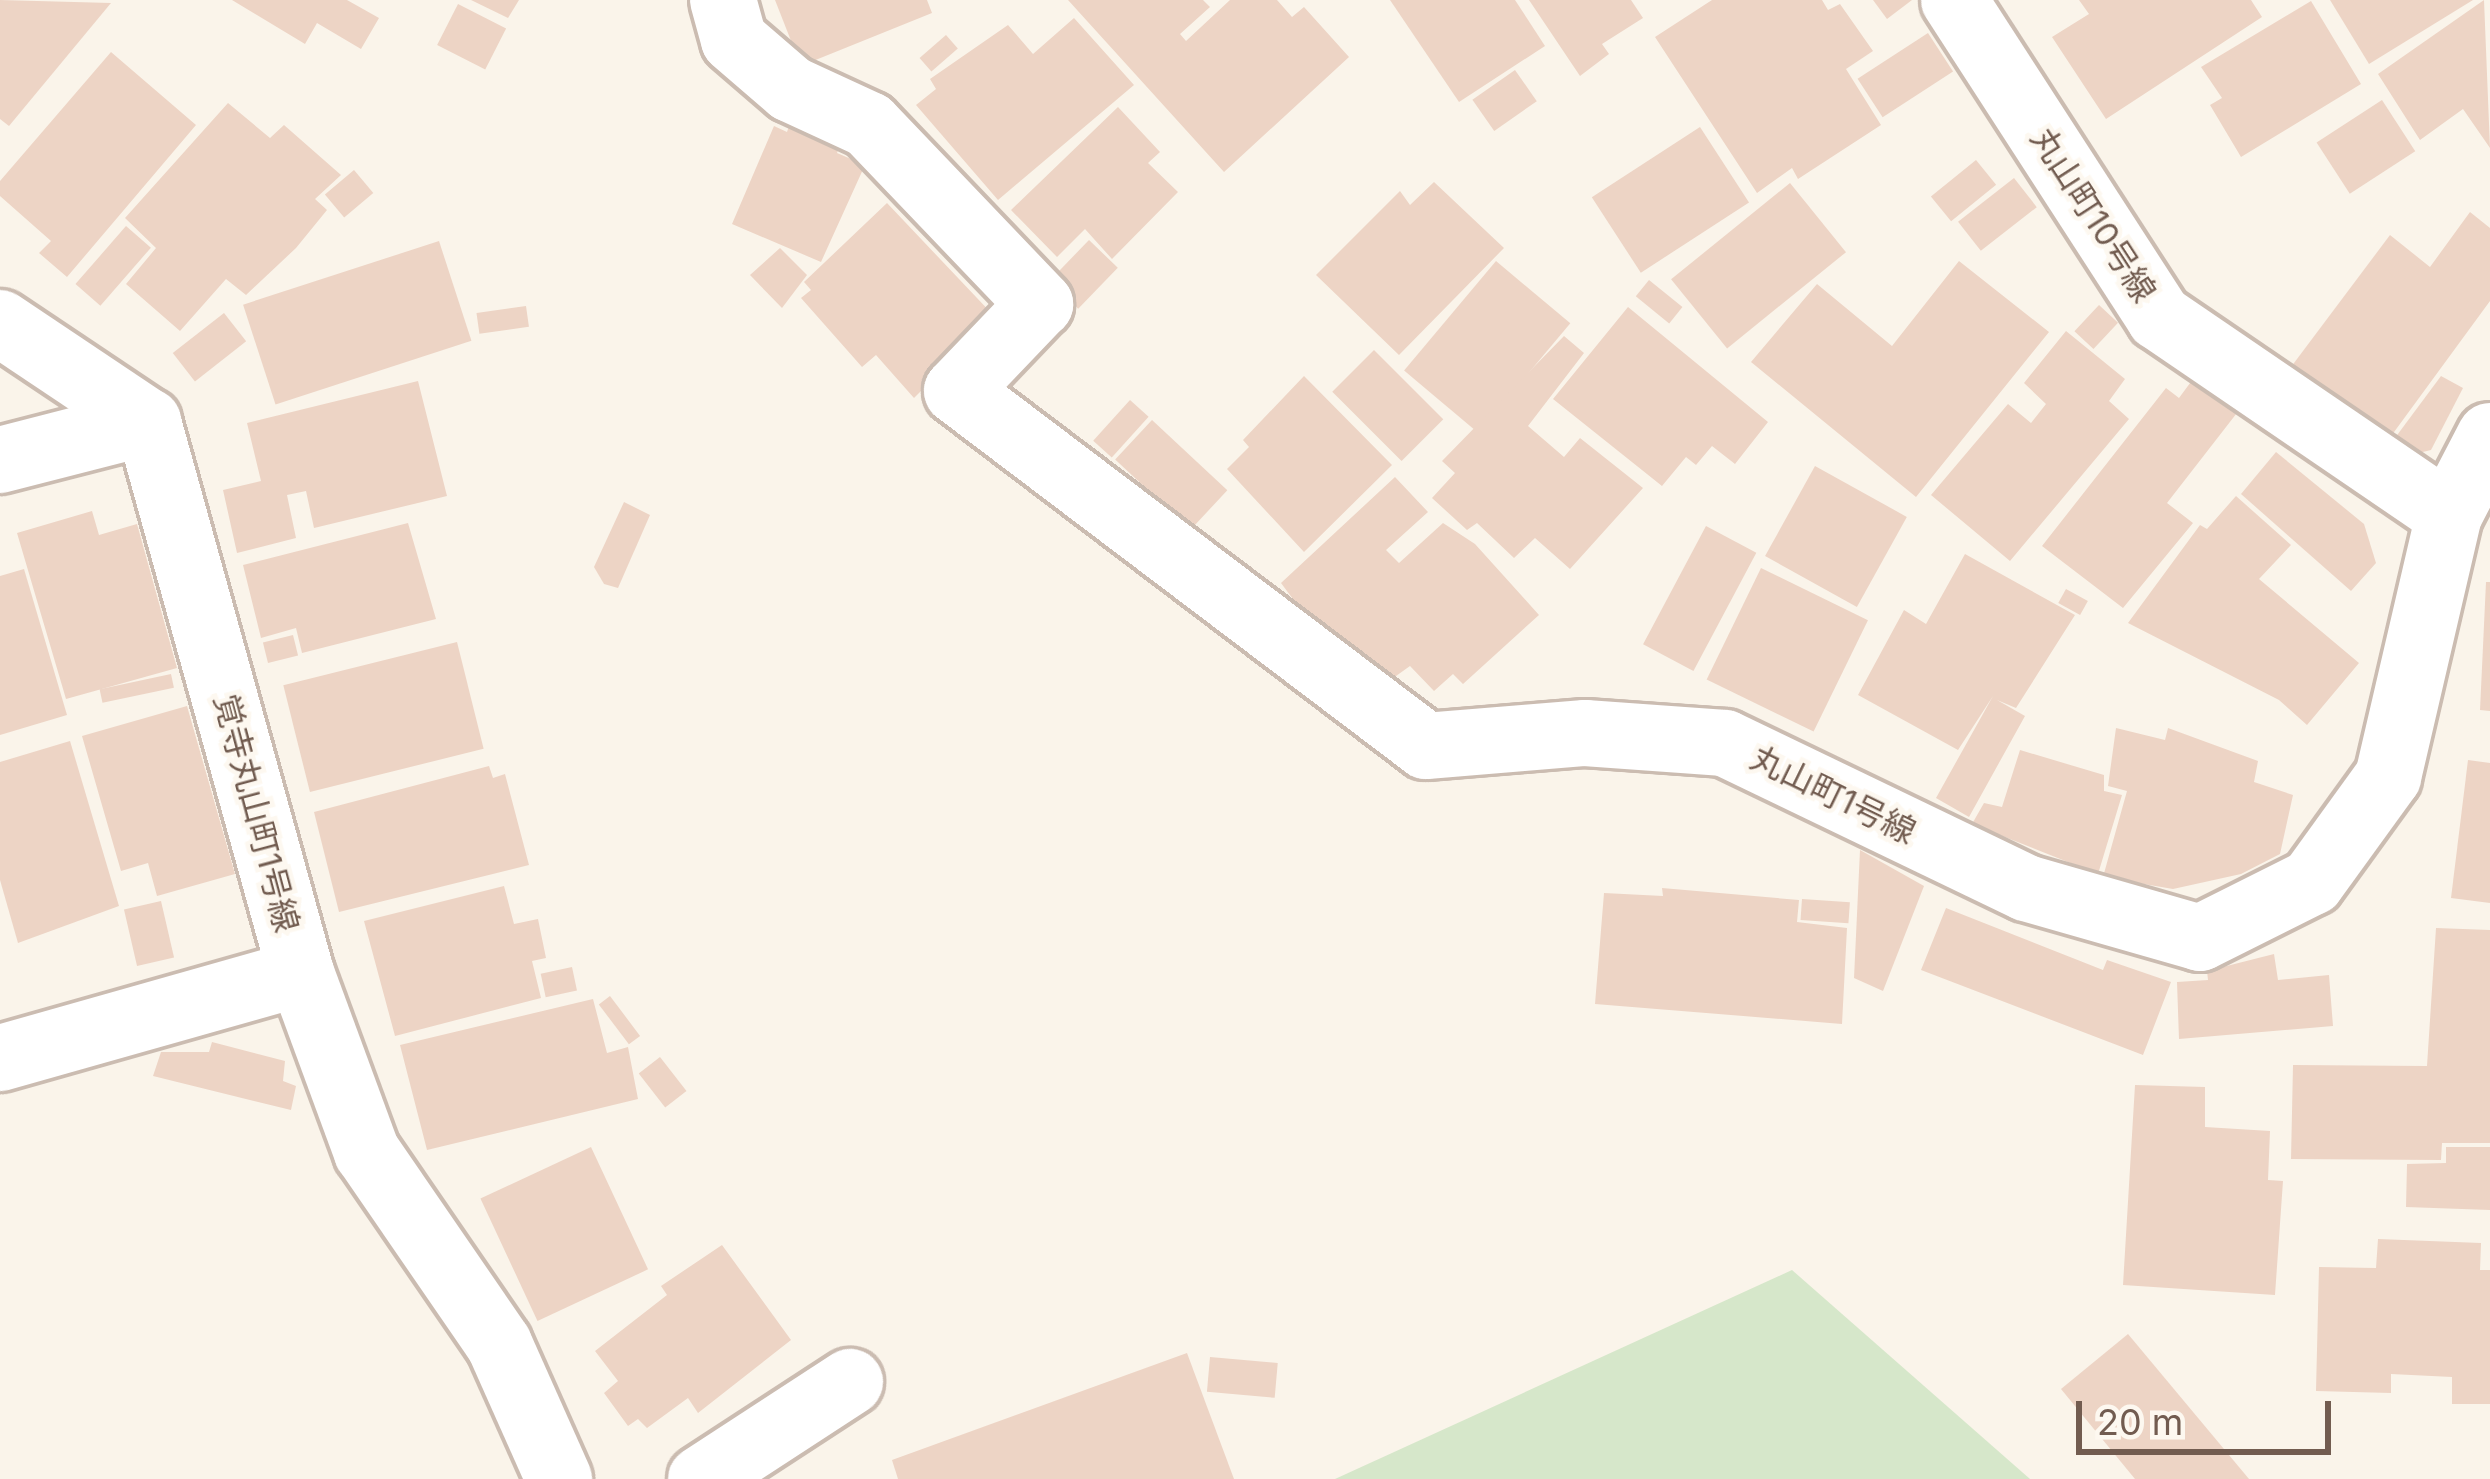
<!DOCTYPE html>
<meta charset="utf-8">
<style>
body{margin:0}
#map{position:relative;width:2490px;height:1479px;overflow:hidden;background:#faf4ea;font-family:Inter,"Noto Sans JP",sans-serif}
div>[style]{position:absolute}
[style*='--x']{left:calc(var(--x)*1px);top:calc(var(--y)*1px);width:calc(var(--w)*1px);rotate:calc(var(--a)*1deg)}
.green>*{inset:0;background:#d6e7ca}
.building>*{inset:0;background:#edd4c5;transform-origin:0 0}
.roads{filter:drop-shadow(3px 0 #cbbcb1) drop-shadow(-3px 0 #cbbcb1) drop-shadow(0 3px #cbbcb1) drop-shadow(0 -3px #cbbcb1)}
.minor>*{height:66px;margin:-33px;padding:0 33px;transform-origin:33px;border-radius:33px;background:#fff}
span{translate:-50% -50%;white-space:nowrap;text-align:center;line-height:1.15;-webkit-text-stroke:9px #fdf8f0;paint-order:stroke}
.street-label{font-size:33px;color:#725c50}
.scale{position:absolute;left:2076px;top:1401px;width:255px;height:54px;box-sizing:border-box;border:6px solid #725c50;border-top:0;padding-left:15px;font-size:36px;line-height:42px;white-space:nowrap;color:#725c50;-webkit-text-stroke:9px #fdf8f0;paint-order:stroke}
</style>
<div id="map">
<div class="green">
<i style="clip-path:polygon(1792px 1270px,2030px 1479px,1335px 1479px)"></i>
</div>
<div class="building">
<i style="clip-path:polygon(0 0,111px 3px,9px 126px,0 119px)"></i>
<i style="clip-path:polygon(232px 0,347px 0,379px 18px,361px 49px,317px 23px,305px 44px)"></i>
<i style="clip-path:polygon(471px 0,519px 0,508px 18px)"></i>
<i style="clip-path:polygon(775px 0,927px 0,932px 13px,813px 61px,795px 51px)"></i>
<i style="clip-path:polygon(1068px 0,1203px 0,1210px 7px,1180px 34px,1186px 41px,1230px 0,1277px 0,1292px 17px,1304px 7px,1349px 57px,1224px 172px)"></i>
<i style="clip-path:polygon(1390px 0,1515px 0,1545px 46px,1459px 102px)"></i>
<i style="clip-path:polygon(1529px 0,1631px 0,1643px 18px,1602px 44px,1609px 54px,1580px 76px)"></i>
<i style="clip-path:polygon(1712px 0,1822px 0,1828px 10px,1840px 4px,1873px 51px,1846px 69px,1881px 125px,1798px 179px,1792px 168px,1757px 193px,1655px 37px)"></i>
<i style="clip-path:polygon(1873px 0,1912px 0,1887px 19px)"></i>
<i style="clip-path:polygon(2079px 0,2251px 0,2262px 17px,2106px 119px,2052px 37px,2089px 14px)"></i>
<i style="clip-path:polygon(2330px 0,2473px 0,2369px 64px)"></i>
<i style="clip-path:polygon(2484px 0,2490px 148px,2463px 109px,2420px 140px,2378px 74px)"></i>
<i style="clip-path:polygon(2311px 1px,2361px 84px,2241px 157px,2210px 105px,2222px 98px,2201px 67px)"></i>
<i style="left:458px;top:4px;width:54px;height:46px;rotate:27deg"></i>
<i style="clip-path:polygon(1074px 18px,1134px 85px,998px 200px,916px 105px,936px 89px,930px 79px,1008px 25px,1033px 54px)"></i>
<i style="left:1928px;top:33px;width:46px;height:84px;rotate:57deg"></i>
<i style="left:946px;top:35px;width:18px;height:35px;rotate:49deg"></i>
<i style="clip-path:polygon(111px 52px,196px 125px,67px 277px,39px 253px,51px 241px,0 196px,0 181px)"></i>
<i style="left:1515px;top:70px;width:38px;height:52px;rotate:55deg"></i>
<i style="left:2382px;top:100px;width:61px;height:78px;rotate:57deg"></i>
<i style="clip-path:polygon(228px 103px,270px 138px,284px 125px,341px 175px,315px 199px,327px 210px,296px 248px,246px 295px,226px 279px,180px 331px,126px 284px,156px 248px,125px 218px)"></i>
<i style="clip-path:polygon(1118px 107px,1160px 152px,1148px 163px,1178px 192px,1112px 259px,1085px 229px,1057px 257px,1011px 210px)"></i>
<i style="clip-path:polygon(794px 111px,843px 138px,837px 153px,865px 165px,821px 262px,732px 224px,774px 126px,787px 132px)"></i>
<i style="left:1700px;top:127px;width:90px;height:129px;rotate:57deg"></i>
<i style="left:1976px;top:160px;width:32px;height:58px;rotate:51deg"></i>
<i style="left:354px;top:170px;width:30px;height:38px;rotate:50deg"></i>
<i style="left:2014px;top:178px;width:37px;height:71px;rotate:52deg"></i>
<i style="clip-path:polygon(1434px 182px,1504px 248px,1399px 355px,1316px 275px,1400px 191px,1410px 205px)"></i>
<i style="left:1790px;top:183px;width:89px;height:153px;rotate:51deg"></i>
<i style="clip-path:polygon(887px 203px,995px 317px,914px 398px,876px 355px,862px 367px,801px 298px,811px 290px,804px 282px)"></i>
<i style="clip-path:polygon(2470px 212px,2490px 228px,2490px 301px,2386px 443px,2291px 367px,2390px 235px,2430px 267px)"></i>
<i style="left:126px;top:226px;width:33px;height:77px;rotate:41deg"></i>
<i style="left:1089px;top:240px;width:40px;height:57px;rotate:44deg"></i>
<i style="left:439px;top:241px;width:105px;height:206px;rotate:72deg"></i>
<i style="clip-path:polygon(780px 248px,807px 275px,782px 308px,750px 275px)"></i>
<i style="left:1496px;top:261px;width:97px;height:143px;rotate:40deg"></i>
<i style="clip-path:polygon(1959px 261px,2049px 332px,1916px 497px,1751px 362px,1817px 284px,1892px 346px)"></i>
<i style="left:1649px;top:280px;width:43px;height:21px;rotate:39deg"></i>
<i style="left:2099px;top:305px;width:26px;height:36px;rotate:43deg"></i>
<i style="left:526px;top:306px;width:21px;height:50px;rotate:82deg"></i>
<i style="clip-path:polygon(1628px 307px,1768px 422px,1735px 464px,1712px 446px,1696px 465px,1686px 457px,1662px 486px,1553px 399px)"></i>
<i style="left:224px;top:313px;width:36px;height:65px;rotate:52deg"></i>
<i style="clip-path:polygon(2066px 331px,2125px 379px,2109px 401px,2129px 419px,2010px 561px,1931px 495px,2008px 404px,2031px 423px,2046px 404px,2024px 383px)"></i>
<i style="clip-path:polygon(1564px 336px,1584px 353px,1528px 426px,1564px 457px,1580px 438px,1643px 488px,1570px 569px,1535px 538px,1514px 558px,1477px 523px,1467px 530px,1432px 498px,1455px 473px,1442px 461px)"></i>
<i style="left:1374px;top:350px;width:98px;height:59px;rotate:45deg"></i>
<i style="clip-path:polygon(2196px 375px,2240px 409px,2167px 503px,2193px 523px,2123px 608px,2042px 546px,2166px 388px,2179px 398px)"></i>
<i style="clip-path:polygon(1304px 376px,1392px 465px,1304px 552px,1227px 469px,1249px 447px,1243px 440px)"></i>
<i style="clip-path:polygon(2441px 376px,2463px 388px,2431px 450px,2402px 457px,2389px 446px)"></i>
<i style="clip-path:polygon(418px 381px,447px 496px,314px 528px,306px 491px,287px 495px,296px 538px,237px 553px,223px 490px,261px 481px,247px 423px)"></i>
<i style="left:1130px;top:400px;width:25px;height:55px;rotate:42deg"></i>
<i style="left:1152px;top:420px;width:103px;height:54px;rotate:43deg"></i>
<i style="clip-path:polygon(2276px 452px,2364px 524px,2376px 563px,2351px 591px,2241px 494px)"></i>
<i style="left:1815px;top:466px;width:105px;height:103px;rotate:29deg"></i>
<i style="clip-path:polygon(1395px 477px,1428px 512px,1386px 550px,1399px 563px,1443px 523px,1475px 544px,1539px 615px,1463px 684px,1453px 674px,1434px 691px,1410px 666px,1389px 681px,1307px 618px,1281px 583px)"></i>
<i style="clip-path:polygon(2236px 496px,2291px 545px,2259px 579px,2359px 663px,2307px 725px,2279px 700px,2128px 623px,2200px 525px,2207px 529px)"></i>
<i style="clip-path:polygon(624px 502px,650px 515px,618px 588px,604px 584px,594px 567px)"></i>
<i style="clip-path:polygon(92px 511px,99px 535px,137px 524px,177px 668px,66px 699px,17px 533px)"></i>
<i style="clip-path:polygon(408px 523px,436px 619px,302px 653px,296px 628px,261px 638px,243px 565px)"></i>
<i style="left:1706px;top:526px;width:57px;height:134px;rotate:28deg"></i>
<i style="clip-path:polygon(1965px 554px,2075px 615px,2016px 708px,1997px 700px,2025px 716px,1969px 817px,1936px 798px,1993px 696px,1958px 750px,1858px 695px,1904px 610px,1926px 624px)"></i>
<i style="left:1761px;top:568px;width:119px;height:124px;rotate:26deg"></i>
<i style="clip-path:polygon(24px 569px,67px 715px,0 735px,0 576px)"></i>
<i style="clip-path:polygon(2486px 582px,2490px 582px,2490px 711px,2480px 710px)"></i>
<i style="left:2066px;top:589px;width:25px;height:16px;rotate:29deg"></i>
<i style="left:293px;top:635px;width:21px;height:31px;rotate:76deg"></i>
<i style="left:457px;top:642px;width:110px;height:179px;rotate:76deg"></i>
<i style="left:171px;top:674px;width:14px;height:73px;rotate:78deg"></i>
<i style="clip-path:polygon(187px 706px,235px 874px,157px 896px,148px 863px,121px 871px,82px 736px)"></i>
<i style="clip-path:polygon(2116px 728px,2165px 740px,2168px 728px,2258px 761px,2254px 782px,2293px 795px,2280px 854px,2241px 874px,2173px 889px,2103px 877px,2127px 791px,2108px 786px)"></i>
<i style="clip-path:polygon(70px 741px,119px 906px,18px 943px,0 880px,0 762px)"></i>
<i style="clip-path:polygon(2020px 750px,2104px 775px,2104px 791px,2122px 795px,2098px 874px,1972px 824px,1984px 803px,2002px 807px)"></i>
<i style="clip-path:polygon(2468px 760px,2490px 763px,2490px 903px,2451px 898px)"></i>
<i style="clip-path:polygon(489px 766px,493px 778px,505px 774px,529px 865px,339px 912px,314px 812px)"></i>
<i style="clip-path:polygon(1860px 850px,1924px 886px,1883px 991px,1854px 978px)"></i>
<i style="clip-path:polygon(504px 886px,514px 924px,538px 919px,546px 958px,532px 961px,541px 998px,395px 1036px,364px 921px)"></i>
<i style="clip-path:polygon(1662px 888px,1799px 900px,1797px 922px,1847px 928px,1842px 1024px,1595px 1004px,1604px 893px,1663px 896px)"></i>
<i style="left:1802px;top:899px;width:48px;height:21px;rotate:4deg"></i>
<i style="left:161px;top:901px;width:58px;height:38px;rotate:77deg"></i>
<i style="clip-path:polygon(1946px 908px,2103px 970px,2107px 960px,2171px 982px,2143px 1055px,1921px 970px)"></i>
<i style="clip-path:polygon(2436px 928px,2490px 930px,2490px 1143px,2442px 1143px,2441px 1160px,2291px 1159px,2293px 1065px,2427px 1066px)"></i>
<i style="clip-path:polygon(2274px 954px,2278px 980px,2329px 975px,2333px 1026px,2179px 1039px,2177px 982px,2208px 980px,2207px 971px)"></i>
<i style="left:572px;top:967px;width:24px;height:32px;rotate:78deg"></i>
<i style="left:610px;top:996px;width:50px;height:14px;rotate:53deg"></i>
<i style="clip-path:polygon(593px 999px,607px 1053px,628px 1047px,638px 1099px,427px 1150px,400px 1045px)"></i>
<i style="clip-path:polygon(212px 1042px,285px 1061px,283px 1081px,296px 1086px,291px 1110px,153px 1076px,161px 1052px,209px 1052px)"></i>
<i style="left:660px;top:1057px;width:43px;height:27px;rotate:52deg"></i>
<i style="clip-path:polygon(2135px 1085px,2205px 1087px,2205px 1127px,2270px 1131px,2268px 1180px,2283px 1181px,2275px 1295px,2123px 1285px)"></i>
<i style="left:591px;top:1147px;width:135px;height:122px;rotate:65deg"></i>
<i style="clip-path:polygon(2446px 1147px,2490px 1147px,2490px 1210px,2406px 1207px,2407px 1164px,2446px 1163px)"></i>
<i style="clip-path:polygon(2378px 1239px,2481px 1243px,2480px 1270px,2490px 1270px,2490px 1404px,2452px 1404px,2452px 1377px,2391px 1374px,2391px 1393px,2316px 1391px,2319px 1267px,2376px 1268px)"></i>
<i style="clip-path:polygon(722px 1245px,791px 1340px,698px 1413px,688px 1398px,647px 1428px,638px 1419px,628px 1426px,604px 1393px,618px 1381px,595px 1351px,667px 1295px,661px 1286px)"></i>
<i style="clip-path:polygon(2128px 1334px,2249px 1479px,2135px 1479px,2061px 1389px)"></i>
<i style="clip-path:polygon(1187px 1353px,1234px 1479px,898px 1479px,892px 1460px)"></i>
<i style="left:1210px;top:1357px;width:68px;height:35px;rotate:5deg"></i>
</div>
<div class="roads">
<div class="minor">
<i style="--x:723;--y:0;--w:41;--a:74.6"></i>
<i style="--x:734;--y:40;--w:75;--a:40.7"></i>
<i style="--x:791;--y:89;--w:86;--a:24.8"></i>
<i style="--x:869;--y:125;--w:248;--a:46.3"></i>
<i style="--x:1040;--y:304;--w:120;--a:133.7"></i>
<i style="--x:957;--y:391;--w:588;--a:37.12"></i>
<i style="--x:1426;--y:746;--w:160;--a:-4.7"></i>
<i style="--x:1585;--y:733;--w:140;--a:4.1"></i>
<i style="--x:1725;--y:743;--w:334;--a:25.7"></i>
<i style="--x:2026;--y:888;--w:181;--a:16"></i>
<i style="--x:2200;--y:938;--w:125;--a:-26.6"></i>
<i style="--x:2312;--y:882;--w:130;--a:-54.1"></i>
<i style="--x:2388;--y:777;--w:269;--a:-76.9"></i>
<i style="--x:2449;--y:515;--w:89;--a:-62.6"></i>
<i style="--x:1954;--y:0;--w:378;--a:57.1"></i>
<i style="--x:2159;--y:317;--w:351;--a:34.3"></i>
<i style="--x:0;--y:323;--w:178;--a:33.8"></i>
<i style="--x:148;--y:422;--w:572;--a:74.48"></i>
<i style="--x:301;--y:973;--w:313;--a:164.2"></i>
<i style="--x:0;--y:460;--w:153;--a:-14.4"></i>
<i style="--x:301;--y:973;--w:191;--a:69.8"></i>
<i style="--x:367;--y:1152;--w:233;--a:55.5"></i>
<i style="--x:499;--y:1344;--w:148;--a:66"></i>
<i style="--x:701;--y:1479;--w:178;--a:-33.1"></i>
</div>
</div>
<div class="street-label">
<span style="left:2093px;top:215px;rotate:57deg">丸山町10号線</span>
<span style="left:1833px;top:795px;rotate:26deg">丸山町1号線</span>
<span style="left:256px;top:813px;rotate:75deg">覚寺丸山町1号線</span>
</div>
<div class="scale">20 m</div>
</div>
